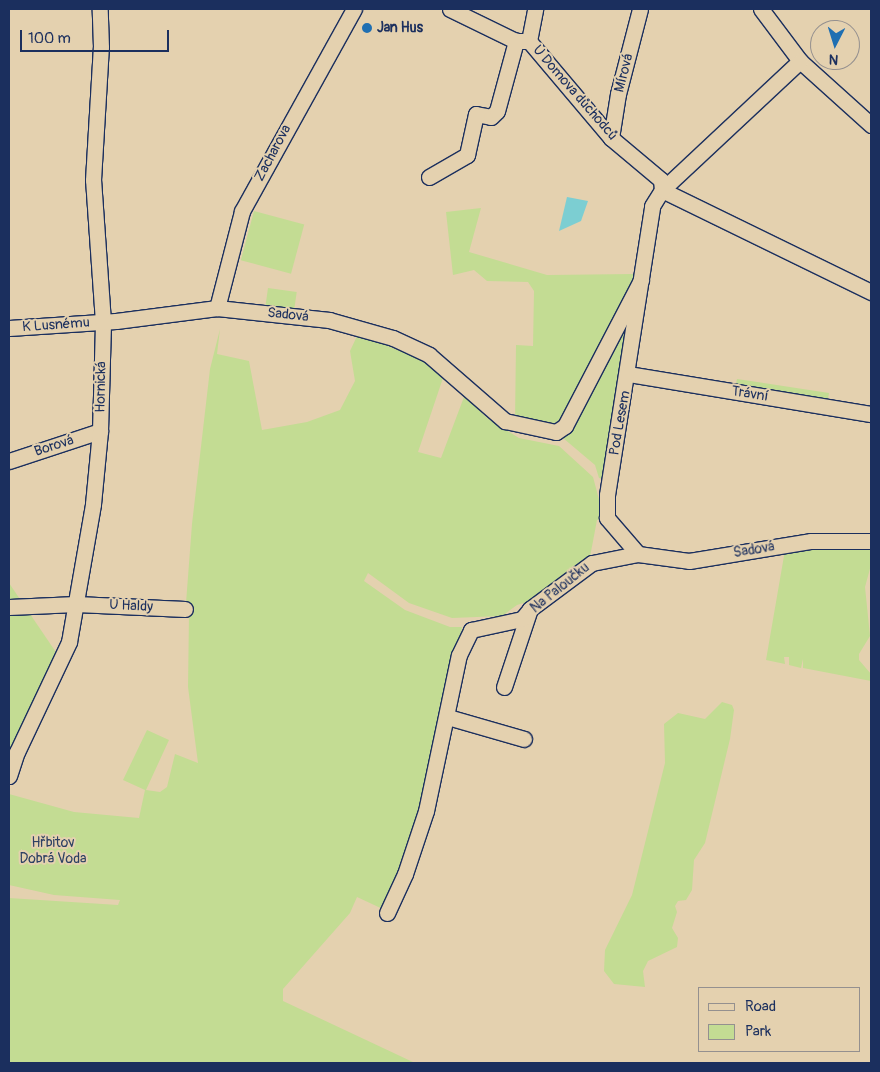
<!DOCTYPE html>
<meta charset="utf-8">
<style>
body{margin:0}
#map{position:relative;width:880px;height:1072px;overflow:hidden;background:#e4d1af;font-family:Pangolin,sans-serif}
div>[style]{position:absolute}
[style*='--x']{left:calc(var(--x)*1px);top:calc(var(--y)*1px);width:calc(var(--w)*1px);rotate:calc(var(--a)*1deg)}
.green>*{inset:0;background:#c3dc93;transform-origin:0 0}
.water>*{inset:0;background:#7cced2}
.roads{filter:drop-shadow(1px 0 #1b2f5e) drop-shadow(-1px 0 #1b2f5e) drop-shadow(0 1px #1b2f5e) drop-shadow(0 -1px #1b2f5e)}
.minor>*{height:15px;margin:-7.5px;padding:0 7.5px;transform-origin:7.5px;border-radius:7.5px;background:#e4d1af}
.dots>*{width:14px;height:14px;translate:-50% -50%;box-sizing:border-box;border:2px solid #e4d1af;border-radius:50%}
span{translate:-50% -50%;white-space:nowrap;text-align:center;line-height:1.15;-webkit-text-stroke:4px #e4d1af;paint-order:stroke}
.poi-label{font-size:14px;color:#1b2f5e;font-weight:700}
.left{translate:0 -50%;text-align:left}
.street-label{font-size:14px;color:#1b2f5e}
.park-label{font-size:14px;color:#2c4063}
.frame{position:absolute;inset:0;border:10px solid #1b2f5e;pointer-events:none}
.legend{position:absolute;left:698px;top:987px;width:162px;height:65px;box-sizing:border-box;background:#e4d1af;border:1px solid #94908f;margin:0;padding:6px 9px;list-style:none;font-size:15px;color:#1b2f5e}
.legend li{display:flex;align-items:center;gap:10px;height:25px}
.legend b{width:25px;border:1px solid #94908f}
.north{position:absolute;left:810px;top:20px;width:50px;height:50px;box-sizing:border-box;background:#e4d1af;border:1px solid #94908f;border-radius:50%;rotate:185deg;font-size:14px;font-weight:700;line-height:20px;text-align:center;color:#1b2f5e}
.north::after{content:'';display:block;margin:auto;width:18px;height:22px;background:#1f6fb2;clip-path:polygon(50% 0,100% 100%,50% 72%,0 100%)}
.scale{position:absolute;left:20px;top:30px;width:149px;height:22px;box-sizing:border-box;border:2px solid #1b2f5e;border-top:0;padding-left:6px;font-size:15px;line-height:18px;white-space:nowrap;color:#1b2f5e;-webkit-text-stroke:4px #e4d1af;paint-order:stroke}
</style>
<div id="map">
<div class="green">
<i style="clip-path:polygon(481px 208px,469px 252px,547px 275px,634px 274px,632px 287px,564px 417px,547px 428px,515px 420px,516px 345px,533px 346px,534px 291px,528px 282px,487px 281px,474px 270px,453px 275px,446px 212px)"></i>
<i style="left:254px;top:211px;width:52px;height:51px;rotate:15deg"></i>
<i style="left:268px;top:288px;width:29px;height:18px;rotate:8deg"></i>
<i style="clip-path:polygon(628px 314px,603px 479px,599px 478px,595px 465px,563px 438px)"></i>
<i style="clip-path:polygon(evenodd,220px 329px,217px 354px,249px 361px,262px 430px,307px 422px,340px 410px,355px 381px,350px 351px,358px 334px,422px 360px,448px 379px,487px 418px,519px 438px,559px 446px,593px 477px,604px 518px,597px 520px,590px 557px,530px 601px,517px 605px,502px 616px,452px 618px,409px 603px,368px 573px,364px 581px,405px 610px,450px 627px,462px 627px,444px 729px,387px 911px,357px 897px,350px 913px,283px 989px,283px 1001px,415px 1063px,9px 1063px,9px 898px,118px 905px,120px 900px,54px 895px,9px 885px,9px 794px,74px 812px,139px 818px,145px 790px,123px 780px,147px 730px,169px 740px,146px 790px,160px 792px,167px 787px,175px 754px,198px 763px,188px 687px,189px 615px,186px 603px,192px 524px,210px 369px,220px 329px,443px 378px,464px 397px,441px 458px,418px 452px,443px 378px)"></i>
<i style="clip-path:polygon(737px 379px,829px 393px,828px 399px,736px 384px)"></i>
<i style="clip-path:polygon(806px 548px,871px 549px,871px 565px,865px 587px,870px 636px,859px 654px,859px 660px,871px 674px,871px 681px,803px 668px,803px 659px,801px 668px,789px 665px,789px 657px,784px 657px,785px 664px,766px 660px,785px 550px)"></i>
<i style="clip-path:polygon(9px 583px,66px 667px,9px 765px)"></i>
<i style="clip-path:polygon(722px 702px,732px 705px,734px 710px,730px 739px,705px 843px,694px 860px,692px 890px,686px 900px,678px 901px,675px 906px,677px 912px,672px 928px,678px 938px,677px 947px,648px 961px,643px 971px,645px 987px,614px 984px,604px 971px,605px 950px,632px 895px,665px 763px,664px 724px,678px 713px,705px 719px)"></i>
</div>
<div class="water">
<i style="clip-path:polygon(567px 197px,588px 201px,581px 221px,559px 231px)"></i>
</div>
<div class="roads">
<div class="minor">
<i style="--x:450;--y:9;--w:73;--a:25.9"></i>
<i style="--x:516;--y:41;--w:13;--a:0"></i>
<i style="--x:529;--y:41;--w:127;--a:49.8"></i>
<i style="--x:611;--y:138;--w:65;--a:40"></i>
<i style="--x:661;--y:180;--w:10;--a:84"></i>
<i style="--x:761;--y:9;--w:65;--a:53.1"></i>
<i style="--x:800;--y:61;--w:96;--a:42"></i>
<i style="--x:529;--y:41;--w:33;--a:-79"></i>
<i style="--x:611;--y:138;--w:45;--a:-81"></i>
<i style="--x:618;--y:94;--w:88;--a:-75.5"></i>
<i style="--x:429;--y:177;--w:44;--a:-30.1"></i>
<i style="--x:467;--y:155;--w:42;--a:-77.6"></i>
<i style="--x:476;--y:114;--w:15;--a:11"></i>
<i style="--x:491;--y:117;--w:8;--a:-45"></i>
<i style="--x:497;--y:111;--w:73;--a:-74.8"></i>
<i style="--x:662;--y:190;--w:233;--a:26"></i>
<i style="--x:217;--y:308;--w:100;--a:-75.5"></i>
<i style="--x:242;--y:211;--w:231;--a:-61"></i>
<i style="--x:9;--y:328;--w:107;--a:-3.7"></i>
<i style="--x:116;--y:321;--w:102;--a:-7.3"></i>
<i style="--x:217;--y:308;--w:113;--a:6.1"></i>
<i style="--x:329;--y:320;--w:66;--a:15.7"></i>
<i style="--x:393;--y:338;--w:40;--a:25"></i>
<i style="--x:429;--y:355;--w:101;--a:41"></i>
<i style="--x:505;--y:421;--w:52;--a:12.2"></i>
<i style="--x:556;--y:432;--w:11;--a:-34"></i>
<i style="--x:565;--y:426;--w:165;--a:-62.5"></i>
<i style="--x:629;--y:374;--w:245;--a:9.4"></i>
<i style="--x:9;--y:461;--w:96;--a:-18.2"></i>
<i style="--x:638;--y:554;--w:48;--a:-130.7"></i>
<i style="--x:607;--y:518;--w:23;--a:-90"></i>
<i style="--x:607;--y:495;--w:292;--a:-81.1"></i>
<i style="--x:652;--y:206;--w:19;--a:-58"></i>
<i style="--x:662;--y:190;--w:189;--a:-43.1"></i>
<i style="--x:9;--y:607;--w:67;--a:-2.6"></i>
<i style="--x:76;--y:604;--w:109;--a:2.6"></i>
<i style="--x:504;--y:687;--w:82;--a:-71.6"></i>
<i style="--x:530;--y:609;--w:77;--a:-36.6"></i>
<i style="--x:592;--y:563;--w:47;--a:-11.1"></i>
<i style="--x:638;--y:554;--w:51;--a:7.8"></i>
<i style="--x:689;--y:561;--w:124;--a:-9.3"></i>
<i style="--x:811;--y:541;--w:60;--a:0"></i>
<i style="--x:448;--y:717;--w:79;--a:16.1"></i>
<i style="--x:9;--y:776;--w:25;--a:-72"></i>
<i style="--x:17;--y:752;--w:122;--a:-64.7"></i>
<i style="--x:69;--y:642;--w:140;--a:-80.1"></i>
<i style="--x:93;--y:504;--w:73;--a:-84.5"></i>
<i style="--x:100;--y:431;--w:109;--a:-88.4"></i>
<i style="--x:103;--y:322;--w:142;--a:-94"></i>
<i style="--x:93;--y:180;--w:133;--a:-86.6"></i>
<i style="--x:101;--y:47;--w:38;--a:-92"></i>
<i style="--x:387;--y:913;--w:43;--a:-65.2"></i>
<i style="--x:405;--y:874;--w:66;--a:-71.6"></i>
<i style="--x:426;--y:811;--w:159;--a:-78.1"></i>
<i style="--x:459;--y:655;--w:28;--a:-64"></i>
<i style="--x:471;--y:630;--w:52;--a:-12.2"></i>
<i style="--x:522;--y:619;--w:13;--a:-51"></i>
</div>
</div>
<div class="dots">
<i style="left:367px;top:28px;background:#1f6fb2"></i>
</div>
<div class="poi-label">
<span class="left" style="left:377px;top:28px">Jan Hus</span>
</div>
<div class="street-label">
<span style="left:624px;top:73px;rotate:-76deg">Mírová</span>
<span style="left:575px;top:93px;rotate:49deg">U Domova důchodců</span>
<span style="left:273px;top:153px;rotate:-62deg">Zacharova</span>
<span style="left:288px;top:315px;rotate:6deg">Sadová</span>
<span style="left:56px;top:325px;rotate:-4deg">K Lusnému</span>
<span style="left:101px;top:387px;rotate:-89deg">Hornická</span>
<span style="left:750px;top:394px;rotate:9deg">Trávní</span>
<span style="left:620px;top:423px;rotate:-80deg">Pod Lesem</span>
<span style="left:54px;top:446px;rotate:-18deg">Borová</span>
<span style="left:754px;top:550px;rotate:-9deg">Sadová</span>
<span style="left:560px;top:588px;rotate:-39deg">Na Paloučku</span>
<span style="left:131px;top:606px;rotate:3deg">U Haldy</span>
</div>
<div class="park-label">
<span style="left:53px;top:851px">Hřbitov<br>Dobrá Voda</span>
</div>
<div class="frame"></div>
<ul class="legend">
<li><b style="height:6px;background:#e4d1af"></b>Road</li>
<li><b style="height:14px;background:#c3dc93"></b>Park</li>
</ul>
<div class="north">N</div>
<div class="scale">100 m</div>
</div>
